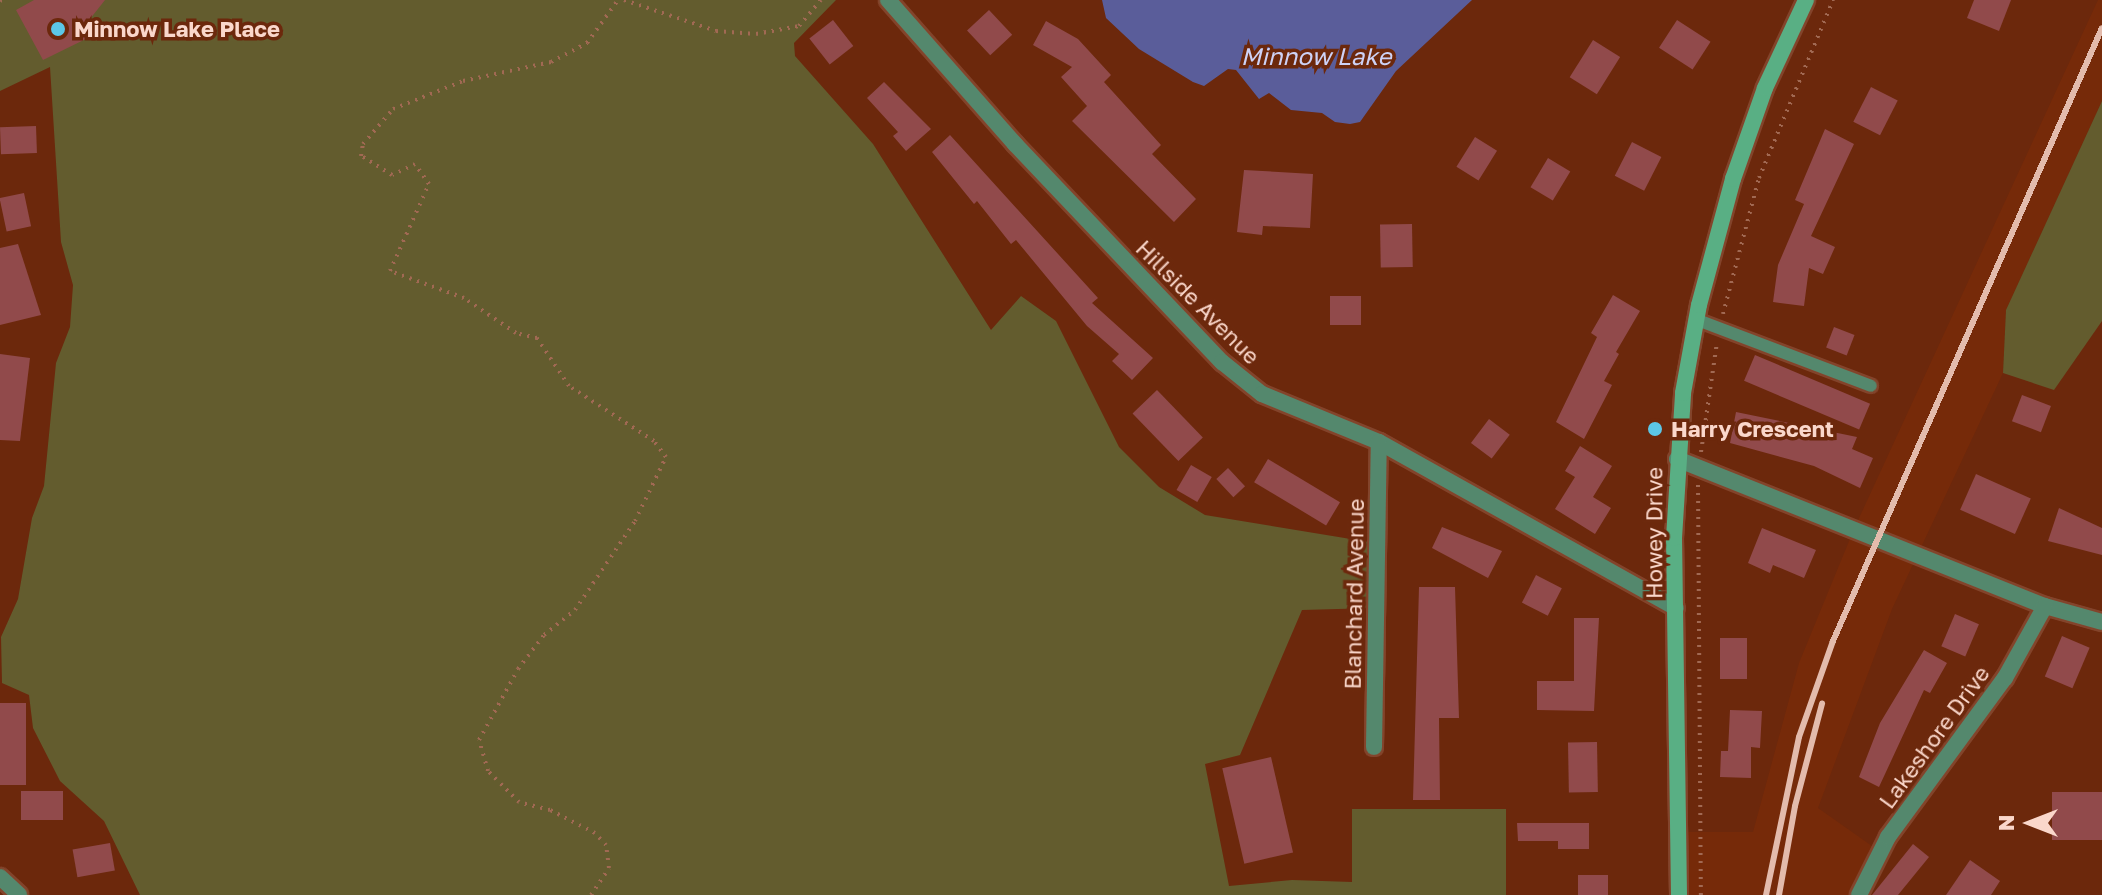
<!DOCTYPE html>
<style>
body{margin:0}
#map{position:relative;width:2102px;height:895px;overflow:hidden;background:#6c280c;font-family:"Golos Text",sans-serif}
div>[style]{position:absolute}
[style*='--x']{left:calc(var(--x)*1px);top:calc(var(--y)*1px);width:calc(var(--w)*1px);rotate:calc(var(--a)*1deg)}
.built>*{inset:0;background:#762a09}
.green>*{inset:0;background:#635c2e}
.water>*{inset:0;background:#5a5d9a}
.building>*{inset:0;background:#914a4b;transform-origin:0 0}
.path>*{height:4px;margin-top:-2px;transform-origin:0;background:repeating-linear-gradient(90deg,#a16953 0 2px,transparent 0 8px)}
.roads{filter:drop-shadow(2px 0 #83442b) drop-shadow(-2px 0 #83442b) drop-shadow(0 2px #83442b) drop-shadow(0 -2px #83442b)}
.lane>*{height:12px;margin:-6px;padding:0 6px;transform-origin:6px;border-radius:6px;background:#54886d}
.street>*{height:16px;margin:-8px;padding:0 8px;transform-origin:8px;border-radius:8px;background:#54886d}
.secondary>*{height:16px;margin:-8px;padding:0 8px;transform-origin:8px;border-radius:8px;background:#59af84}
.rail>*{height:6px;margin:-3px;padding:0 3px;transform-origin:3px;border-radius:3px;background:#e3bbac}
.dots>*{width:22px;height:22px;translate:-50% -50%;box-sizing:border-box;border:4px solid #6c280c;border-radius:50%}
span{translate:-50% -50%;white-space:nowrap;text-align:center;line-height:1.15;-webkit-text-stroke:7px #6c280c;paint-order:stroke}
.poi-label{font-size:22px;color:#fad7cb;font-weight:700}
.left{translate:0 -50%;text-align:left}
.street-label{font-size:22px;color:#fad7cb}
.water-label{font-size:24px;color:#ced2f6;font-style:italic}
.north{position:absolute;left:1990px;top:783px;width:80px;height:80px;-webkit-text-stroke:6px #6c280c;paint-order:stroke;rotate:270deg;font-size:22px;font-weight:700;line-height:32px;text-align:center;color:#fad7cb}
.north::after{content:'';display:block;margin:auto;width:28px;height:36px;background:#fad7cb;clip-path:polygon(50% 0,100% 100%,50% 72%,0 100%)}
</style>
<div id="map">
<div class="built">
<i style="clip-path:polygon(2098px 0,2102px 0,2102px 101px,2006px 310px,2003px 373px,1892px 609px,1818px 808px,1879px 851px,1857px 895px,1677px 895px,1678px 832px,1753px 832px,1799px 663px,1854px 529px)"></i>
</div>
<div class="green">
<i style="clip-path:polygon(0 0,836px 0,794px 43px,795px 56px,873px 144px,991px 330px,1021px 296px,1056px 321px,1119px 447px,1159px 487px,1205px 515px,1375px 543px,1374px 608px,1302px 610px,1240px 755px,1205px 764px,1229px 886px,1292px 880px,1352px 882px,1352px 809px,1506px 809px,1506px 895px,140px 895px,104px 821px,60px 781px,33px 728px,29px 695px,2px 683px,1px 637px,18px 599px,32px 518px,44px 486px,56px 363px,70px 327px,73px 285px,61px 242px,50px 67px,0 91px)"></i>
<i style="clip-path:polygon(2102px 101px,2102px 321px,2054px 390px,2003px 373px,2006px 310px)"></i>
</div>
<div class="water">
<i style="clip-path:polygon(1102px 0,1472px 0,1396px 71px,1360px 122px,1350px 124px,1335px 122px,1322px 113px,1291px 110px,1269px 93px,1259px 99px,1236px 70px,1228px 69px,1204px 86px,1193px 82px,1139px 49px,1106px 18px)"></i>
</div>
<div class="building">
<i style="clip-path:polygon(34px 0,105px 0,86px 24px,96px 34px,43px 60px,16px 10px)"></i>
<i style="clip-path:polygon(1974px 0,2011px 0,1999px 31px,1967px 18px)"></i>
<i style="left:989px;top:10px;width:34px;height:30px;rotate:47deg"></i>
<i style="left:833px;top:20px;width:33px;height:30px;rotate:52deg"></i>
<i style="left:1677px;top:20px;width:40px;height:33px;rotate:33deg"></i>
<i style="clip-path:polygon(1046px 21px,1078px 39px,1111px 75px,1104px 82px,1161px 145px,1152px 154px,1196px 199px,1174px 222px,1072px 121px,1087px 106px,1061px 77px,1072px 67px,1033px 45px)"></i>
<i style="left:1593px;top:40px;width:32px;height:44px;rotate:32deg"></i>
<i style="clip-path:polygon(884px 82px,931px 129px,906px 151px,893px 136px,898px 132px,867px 98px)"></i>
<i style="left:1871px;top:87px;width:30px;height:39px;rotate:27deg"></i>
<i style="left:36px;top:126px;width:27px;height:36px;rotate:88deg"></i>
<i style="clip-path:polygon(1825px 129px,1854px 144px,1811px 236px,1835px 247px,1823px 274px,1809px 268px,1804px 306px,1773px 302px,1778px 265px,1804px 204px,1795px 200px)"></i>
<i style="clip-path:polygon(950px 135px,1098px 298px,1092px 303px,1153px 358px,1132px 380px,1112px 361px,1119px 354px,1087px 326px,1016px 240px,1011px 244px,977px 201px,974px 204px,932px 152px)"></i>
<i style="left:1475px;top:137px;width:26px;height:35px;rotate:32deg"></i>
<i style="left:1632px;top:142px;width:33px;height:38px;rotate:27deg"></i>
<i style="left:1548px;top:158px;width:26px;height:34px;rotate:31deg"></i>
<i style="clip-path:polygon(1244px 170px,1313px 174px,1310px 228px,1263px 226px,1262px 235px,1237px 232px)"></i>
<i style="left:24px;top:193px;width:34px;height:25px;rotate:78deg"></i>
<i style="left:1412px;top:224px;width:43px;height:32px;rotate:89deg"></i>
<i style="clip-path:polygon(18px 244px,41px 315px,0 325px,0 248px)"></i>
<i style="clip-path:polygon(1613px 295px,1640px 311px,1616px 352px,1619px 354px,1604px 381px,1612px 385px,1584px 439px,1556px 422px,1597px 337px,1591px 333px)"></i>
<i style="left:1330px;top:296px;width:31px;height:29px"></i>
<i style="left:1834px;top:327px;width:22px;height:22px;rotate:21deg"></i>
<i style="clip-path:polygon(0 354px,30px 358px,20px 441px,0 440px)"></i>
<i style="left:1755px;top:355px;width:125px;height:28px;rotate:23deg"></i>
<i style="left:1157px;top:390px;width:66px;height:34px;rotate:46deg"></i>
<i style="left:2022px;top:395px;width:31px;height:28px;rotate:21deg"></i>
<i style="clip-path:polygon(1736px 412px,1857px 437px,1852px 449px,1873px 458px,1860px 488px,1814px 466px,1730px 443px)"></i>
<i style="left:1489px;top:419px;width:26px;height:30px;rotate:37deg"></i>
<i style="clip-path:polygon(1580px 446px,1612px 466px,1593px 497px,1611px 508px,1595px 534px,1555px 509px,1575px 477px,1565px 471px)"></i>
<i style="left:1268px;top:459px;width:84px;height:27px;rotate:31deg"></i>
<i style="left:1191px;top:465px;width:24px;height:29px;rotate:30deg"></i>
<i style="left:1228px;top:468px;width:25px;height:16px;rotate:47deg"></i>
<i style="left:1976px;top:474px;width:60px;height:39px;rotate:24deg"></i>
<i style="clip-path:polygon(2059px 508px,2102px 528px,2102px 555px,2048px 541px)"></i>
<i style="clip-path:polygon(1442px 527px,1502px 551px,1488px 578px,1432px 548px)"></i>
<i style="clip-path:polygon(1762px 528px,1816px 550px,1804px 578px,1773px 565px,1770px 573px,1748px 563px)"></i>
<i style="left:1536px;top:575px;width:29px;height:31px;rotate:27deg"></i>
<i style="clip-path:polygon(1419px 587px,1455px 587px,1459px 718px,1439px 718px,1440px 800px,1413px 800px)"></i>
<i style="left:1955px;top:614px;width:26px;height:35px;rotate:23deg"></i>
<i style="clip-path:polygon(1574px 618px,1599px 618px,1594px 711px,1537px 710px,1537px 681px,1574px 681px)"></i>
<i style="left:2062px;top:636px;width:30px;height:44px;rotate:23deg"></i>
<i style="left:1720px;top:638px;width:27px;height:41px"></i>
<i style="clip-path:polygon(1924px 650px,1947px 663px,1930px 693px,1924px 690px,1879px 787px,1859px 777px,1880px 723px)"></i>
<i style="left:0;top:703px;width:26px;height:82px"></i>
<i style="clip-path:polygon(1730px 710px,1762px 711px,1760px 748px,1751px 747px,1751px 778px,1720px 777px,1721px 751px,1728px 751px)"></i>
<i style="left:1597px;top:742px;width:50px;height:29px;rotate:89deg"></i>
<i style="left:1271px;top:757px;width:98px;height:50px;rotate:77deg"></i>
<i style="left:21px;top:791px;width:42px;height:29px"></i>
<i style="left:2102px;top:792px;width:48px;height:50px;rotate:90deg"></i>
<i style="clip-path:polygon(1517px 823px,1589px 823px,1589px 849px,1558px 849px,1558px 841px,1518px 841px)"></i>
<i style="left:110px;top:843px;width:28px;height:38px;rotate:80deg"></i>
<i style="clip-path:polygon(1913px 844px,1929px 857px,1898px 895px,1872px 895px)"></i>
<i style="clip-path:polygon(1970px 860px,2000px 881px,1991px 895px,1946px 895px)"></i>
<i style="left:1578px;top:875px;width:30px;height:20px"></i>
</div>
<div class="path">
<i style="--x:624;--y:0;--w:97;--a:18.6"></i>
<i style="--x:716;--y:31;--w:40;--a:4.3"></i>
<i style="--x:756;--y:34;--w:44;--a:-10.5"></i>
<i style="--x:799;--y:26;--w:34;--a:-50"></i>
<i style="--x:0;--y:1;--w:2;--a:-27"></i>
<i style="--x:1723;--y:314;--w:141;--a:-75.2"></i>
<i style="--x:1759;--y:178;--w:193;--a:-67.4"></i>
<i style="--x:1701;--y:452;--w:111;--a:-81.7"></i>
<i style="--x:1698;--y:485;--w:410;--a:89.6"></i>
<i style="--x:591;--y:895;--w:32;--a:-56"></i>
<i style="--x:609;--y:868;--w:23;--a:-97"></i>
<i style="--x:606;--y:845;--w:16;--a:-133"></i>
<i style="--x:595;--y:833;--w:51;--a:-152.9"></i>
<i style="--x:550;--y:810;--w:32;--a:-166"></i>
<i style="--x:519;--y:802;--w:44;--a:-135"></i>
<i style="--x:488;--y:771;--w:32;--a:-106"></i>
<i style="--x:479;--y:740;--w:81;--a:-61.2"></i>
<i style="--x:518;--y:669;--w:43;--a:-52.6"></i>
<i style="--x:544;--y:635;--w:40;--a:-39"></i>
<i style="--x:575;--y:610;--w:107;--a:-56"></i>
<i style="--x:635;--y:521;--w:71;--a:-64.2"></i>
<i style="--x:666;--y:457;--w:20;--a:-127"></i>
<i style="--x:654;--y:441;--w:101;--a:-147.1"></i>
<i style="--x:569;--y:386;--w:58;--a:-123.7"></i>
<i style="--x:537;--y:338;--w:22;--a:-167"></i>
<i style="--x:516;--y:333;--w:63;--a:-146.1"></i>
<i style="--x:464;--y:298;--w:79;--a:-160"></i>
<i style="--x:390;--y:271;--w:95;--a:-65.9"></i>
<i style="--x:429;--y:184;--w:24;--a:-125"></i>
<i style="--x:415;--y:164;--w:25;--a:154"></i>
<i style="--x:392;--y:175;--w:36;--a:-148"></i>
<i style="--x:361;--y:156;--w:12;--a:-81"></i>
<i style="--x:363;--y:144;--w:46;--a:-49.4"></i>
<i style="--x:393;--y:109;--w:75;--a:-21.8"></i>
<i style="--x:463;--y:81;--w:90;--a:-12.2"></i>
<i style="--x:551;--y:62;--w:41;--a:-27.8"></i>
<i style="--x:587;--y:43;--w:53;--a:-54.2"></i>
</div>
<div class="roads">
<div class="lane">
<i style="--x:1695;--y:319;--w:188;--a:20.8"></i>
</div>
<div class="street">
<i style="--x:888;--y:0;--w:192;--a:48.6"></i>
<i style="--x:1015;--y:144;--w:301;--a:46.5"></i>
<i style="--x:1222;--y:362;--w:51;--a:38.7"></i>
<i style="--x:1262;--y:394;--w:126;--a:22.3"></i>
<i style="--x:1379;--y:442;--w:340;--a:29.2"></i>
<i style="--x:1677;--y:459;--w:396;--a:21.8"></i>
<i style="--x:2045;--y:606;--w:59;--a:15.7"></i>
<i style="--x:1374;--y:747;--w:305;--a:-89.1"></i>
<i style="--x:0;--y:877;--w:26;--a:43"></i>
<i style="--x:1859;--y:895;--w:65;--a:-63.4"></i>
<i style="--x:1888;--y:837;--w:197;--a:-53.7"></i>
<i style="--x:2005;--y:678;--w:82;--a:-60.9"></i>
</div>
<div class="secondary">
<i style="--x:1679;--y:895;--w:357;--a:-90.8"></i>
<i style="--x:1674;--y:538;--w:145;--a:-86.4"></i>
<i style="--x:1683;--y:393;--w:89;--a:-79.7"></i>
<i style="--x:1699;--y:305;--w:131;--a:-74.9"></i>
<i style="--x:1733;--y:179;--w:96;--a:-70.6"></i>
<i style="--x:1765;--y:88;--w:97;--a:-65"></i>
</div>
</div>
<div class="rail">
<i style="--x:1766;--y:895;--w:161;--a:-78.2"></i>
<i style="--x:1799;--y:737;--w:102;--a:-70.5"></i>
<i style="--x:1833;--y:641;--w:669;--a:-66.31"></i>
<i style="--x:1779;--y:895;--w:90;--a:-79.8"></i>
<i style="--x:1795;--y:806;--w:106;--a:-75.2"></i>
</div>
<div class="dots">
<i style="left:58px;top:29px;background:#5cc7e7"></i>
<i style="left:1655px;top:429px;background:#5cc7e7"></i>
</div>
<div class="poi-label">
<span class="left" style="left:74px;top:29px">Minnow Lake Place</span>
<span class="left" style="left:1671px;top:429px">Harry Crescent</span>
</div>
<div class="street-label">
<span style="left:1198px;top:302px;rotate:45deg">Hillside Avenue</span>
<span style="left:1654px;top:533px;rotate:-90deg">Howey Drive</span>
<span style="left:1354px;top:594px;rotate:-89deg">Blanchard Avenue</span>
<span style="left:1934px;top:737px;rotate:-54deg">Lakeshore Drive</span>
</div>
<div class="water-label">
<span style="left:1316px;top:56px">Minnow Lake</span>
</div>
<div class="north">N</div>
</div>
